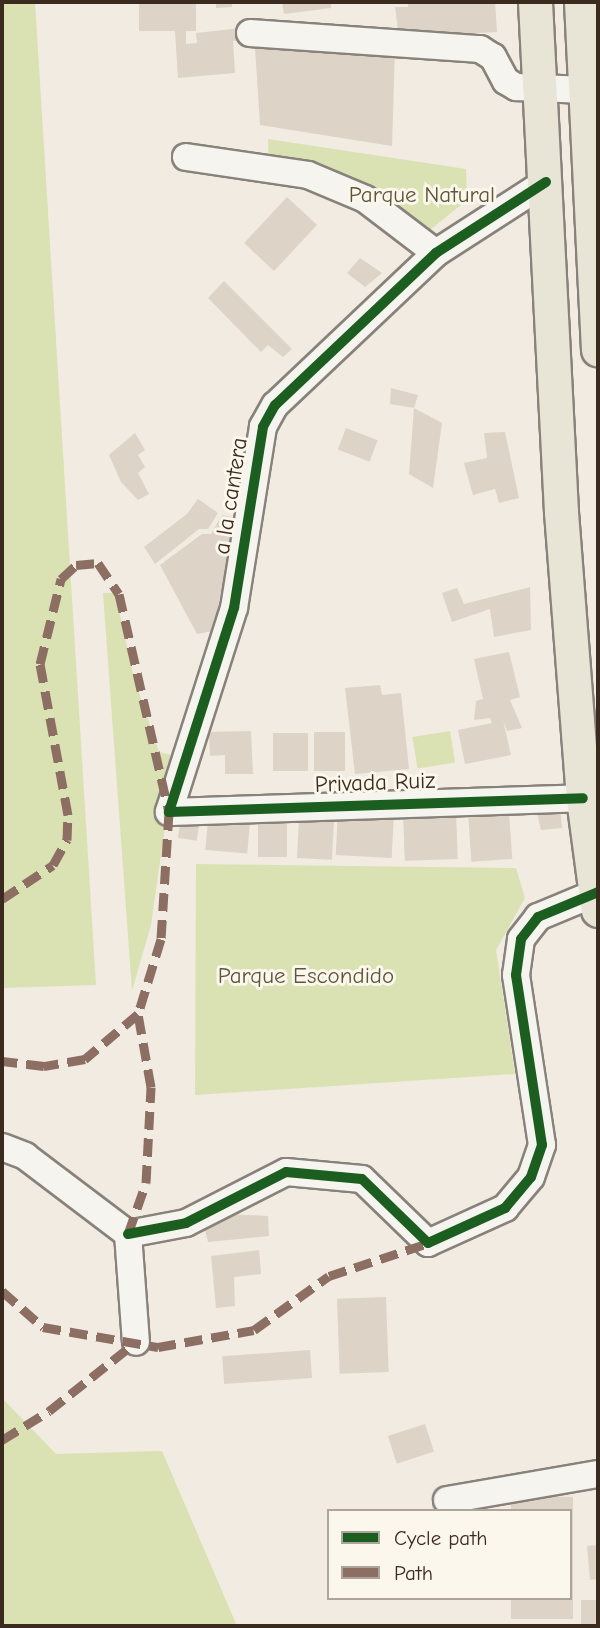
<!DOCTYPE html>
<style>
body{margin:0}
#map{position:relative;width:600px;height:1628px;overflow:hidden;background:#f1ebe1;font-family:"Comic Neue",sans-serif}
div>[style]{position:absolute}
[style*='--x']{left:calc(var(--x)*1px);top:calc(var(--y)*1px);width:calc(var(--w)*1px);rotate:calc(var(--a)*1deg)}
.green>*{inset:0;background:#dae2b4;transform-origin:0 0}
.building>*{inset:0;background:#ddd3c7;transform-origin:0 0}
.roads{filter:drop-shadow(2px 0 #88827b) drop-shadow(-2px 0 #88827b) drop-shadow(0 2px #88827b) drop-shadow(0 -2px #88827b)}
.minor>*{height:26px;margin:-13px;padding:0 13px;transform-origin:13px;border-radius:13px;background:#f5f4ef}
.major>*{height:33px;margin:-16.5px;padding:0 16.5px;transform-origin:16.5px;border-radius:16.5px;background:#e8e4d6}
.quiet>*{height:9px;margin-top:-4.5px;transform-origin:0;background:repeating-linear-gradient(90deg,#8d6e63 0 18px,transparent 0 27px)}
.cycleway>*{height:10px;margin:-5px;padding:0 5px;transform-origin:5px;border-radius:5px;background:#1b5e20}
span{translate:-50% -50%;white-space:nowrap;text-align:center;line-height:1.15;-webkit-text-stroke:6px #fbf7ec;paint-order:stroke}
.park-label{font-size:23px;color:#5e563a}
.street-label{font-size:23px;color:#3b2a1e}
.frame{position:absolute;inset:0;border:4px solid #3b2a1e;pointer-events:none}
.legend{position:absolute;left:327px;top:1509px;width:245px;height:91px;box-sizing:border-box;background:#fbf7ec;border:2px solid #aea59a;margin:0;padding:9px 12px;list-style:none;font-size:21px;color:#3b2a1e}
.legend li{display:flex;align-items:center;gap:14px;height:35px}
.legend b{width:35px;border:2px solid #aea59a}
</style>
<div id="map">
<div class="green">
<i style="clip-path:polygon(2px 2px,35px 2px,96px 985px,2px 988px)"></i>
<i style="clip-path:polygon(268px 139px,466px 169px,467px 200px,420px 238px,269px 166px)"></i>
<i style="clip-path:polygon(103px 593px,115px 593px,134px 678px,159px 752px,175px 756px,151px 925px,132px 991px)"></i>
<i style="left:450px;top:731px;width:32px;height:38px;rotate:81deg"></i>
<i style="clip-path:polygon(196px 864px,516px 868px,525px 898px,496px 950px,515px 1074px,195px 1095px)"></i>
<i style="clip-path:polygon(2px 1398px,56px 1454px,162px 1451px,237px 1626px,2px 1626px)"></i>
</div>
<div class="building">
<i style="clip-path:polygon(139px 2px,196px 2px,196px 31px,186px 31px,186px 44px,197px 43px,196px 33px,242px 28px,243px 40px,233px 41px,235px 73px,178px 78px,175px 31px,139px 31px)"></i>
<i style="clip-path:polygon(216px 2px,232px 2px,232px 7px,216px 8px)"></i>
<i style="clip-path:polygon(282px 2px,331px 2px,331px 8px,284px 14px)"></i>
<i style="clip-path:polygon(408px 2px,495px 2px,497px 32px,399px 37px,395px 7px,408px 7px)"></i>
<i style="clip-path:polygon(255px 47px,395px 48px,392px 146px,260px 125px)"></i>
<i style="left:287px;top:197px;width:41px;height:63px;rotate:43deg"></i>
<i style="clip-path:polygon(360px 258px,382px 273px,365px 287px,347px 273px)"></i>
<i style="clip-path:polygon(224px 281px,292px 349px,283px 357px,268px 345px,261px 352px,208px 298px)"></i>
<i style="clip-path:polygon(391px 388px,418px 395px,414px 408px,442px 423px,433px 488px,409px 474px,414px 408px,390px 404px)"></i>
<i style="left:346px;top:428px;width:34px;height:23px;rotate:21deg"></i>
<i style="clip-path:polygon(505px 432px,519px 498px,499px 503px,495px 489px,473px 495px,464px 463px,487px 458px,484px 433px)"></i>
<i style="clip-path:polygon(135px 433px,145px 450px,138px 455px,145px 467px,138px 473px,149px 494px,138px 500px,121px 482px,109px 455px)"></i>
<i style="clip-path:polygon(198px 499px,218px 513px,208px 529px,199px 529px,155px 564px,144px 547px,187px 514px)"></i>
<i style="clip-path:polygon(222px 515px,236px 518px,213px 631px,197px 634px,160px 565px,202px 534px,211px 534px)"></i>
<i style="clip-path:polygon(530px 587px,531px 630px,494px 637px,490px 609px,452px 622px,442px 593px,457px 588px,464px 604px)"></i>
<i style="clip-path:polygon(509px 652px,520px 697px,510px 700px,522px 728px,507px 731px,503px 720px,511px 755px,465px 764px,458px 730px,492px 723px,490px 718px,474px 720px,476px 701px,483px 699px,474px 659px)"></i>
<i style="clip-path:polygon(380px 685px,382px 695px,401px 693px,409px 769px,355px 774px,345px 688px)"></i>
<i style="clip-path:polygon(251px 731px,253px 774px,225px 774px,225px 755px,210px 756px,209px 732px)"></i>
<i style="left:345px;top:732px;width:39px;height:31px;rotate:90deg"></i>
<i style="left:273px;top:733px;width:35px;height:38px"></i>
<i style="clip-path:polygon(560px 806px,562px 828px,541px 830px,536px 809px)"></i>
<i style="left:456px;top:810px;width:49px;height:53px;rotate:88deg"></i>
<i style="left:509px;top:812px;width:47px;height:41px;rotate:86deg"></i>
<i style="left:394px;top:813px;width:45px;height:56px;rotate:93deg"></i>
<i style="left:181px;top:818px;width:19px;height:20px;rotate:9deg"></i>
<i style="left:208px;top:820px;width:42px;height:30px;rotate:5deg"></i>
<i style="left:299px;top:820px;width:35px;height:38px;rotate:3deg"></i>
<i style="left:258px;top:824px;width:29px;height:33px"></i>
<i style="clip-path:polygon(224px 1214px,268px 1216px,269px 1236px,208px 1242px,202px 1216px)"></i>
<i style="clip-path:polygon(259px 1250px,261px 1274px,234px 1277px,235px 1306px,216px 1308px,211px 1256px)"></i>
<i style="left:386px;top:1297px;width:75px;height:49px;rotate:88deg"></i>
<i style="left:310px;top:1350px;width:28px;height:88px;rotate:86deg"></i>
<i style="left:425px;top:1424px;width:29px;height:39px;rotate:72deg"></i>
<i style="clip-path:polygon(511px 1496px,573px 1497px,573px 1619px,511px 1619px,511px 1598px,570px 1598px,570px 1511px,511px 1511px)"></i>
<i style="clip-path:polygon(598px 1545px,598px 1579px,590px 1580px,587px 1546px)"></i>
<i style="left:581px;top:1600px;width:17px;height:26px"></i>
</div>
<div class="roads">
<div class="minor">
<i style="--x:250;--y:33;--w:231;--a:4"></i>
<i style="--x:480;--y:49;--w:15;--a:32"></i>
<i style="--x:493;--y:57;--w:27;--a:62"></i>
<i style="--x:506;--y:81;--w:12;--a:31"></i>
<i style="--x:516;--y:87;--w:69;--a:2.5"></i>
<i style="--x:186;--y:157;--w:123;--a:8.4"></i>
<i style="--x:308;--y:175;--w:62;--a:22.8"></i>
<i style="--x:365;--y:199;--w:89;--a:37.3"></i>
<i style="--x:546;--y:182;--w:131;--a:147.2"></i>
<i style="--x:436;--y:253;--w:221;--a:136.6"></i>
<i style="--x:275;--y:405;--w:25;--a:119"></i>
<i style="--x:263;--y:427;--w:183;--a:99.1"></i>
<i style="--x:234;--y:608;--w:214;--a:107.7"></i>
<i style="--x:169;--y:812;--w:414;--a:-1.9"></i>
<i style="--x:2;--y:1147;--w:25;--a:21"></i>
<i style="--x:25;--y:1156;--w:129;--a:37.1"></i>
<i style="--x:128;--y:1234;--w:108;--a:85.8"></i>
<i style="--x:128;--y:1234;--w:59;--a:-10.7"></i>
<i style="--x:186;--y:1223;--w:112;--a:-27"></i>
<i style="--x:286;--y:1172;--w:76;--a:5.3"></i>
<i style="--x:362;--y:1179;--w:92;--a:44.1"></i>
<i style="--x:428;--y:1243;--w:85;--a:-24.4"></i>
<i style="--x:505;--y:1208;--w:40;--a:-50"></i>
<i style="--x:531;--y:1177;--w:34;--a:-71"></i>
<i style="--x:542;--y:1145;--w:172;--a:-98.7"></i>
<i style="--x:516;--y:975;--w:36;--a:-82"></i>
<i style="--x:521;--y:939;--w:28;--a:-52"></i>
<i style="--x:538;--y:917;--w:65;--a:-22.6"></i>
<i style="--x:447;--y:1500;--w:153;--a:-9.8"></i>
</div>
<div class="major">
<i style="--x:535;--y:2;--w:511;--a:87.08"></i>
<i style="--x:561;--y:512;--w:287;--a:85.6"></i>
<i style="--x:583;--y:798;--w:113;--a:82.4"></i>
<i style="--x:581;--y:2;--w:348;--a:87.2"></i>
</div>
</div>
<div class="quiet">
<i style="--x:2;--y:899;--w:61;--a:-33.7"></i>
<i style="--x:53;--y:865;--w:29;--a:-61"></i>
<i style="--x:67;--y:840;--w:25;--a:-88"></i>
<i style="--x:68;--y:815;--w:154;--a:-100.5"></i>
<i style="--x:40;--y:664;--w:88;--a:-76.1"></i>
<i style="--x:61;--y:579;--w:21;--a:-43"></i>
<i style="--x:76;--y:565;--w:22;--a:-5"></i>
<i style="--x:98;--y:563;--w:37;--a:56"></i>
<i style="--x:119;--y:594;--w:224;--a:77.1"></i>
<i style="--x:169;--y:812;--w:127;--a:93.6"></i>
<i style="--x:161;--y:939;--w:78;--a:107"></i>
<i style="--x:138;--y:1014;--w:70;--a:139.7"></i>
<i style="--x:85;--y:1059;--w:42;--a:170.3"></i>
<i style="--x:44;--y:1066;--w:42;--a:-173.2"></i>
<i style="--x:128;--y:1234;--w:54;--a:-70.6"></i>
<i style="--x:146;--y:1183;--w:96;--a:-87"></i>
<i style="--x:151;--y:1087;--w:74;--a:-100.1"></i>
<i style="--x:2;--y:1291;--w:55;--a:41.3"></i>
<i style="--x:43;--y:1327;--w:117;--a:9.9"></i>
<i style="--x:158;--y:1347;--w:97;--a:-10"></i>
<i style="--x:254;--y:1330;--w:92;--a:-35.8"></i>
<i style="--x:329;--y:1276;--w:104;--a:-18.4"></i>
<i style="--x:2;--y:1440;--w:55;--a:-31.7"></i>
<i style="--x:49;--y:1411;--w:111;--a:-38.4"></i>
</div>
<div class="cycleway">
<i style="--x:546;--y:182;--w:131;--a:147.2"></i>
<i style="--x:436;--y:253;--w:221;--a:136.6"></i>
<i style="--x:275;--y:405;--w:25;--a:119"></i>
<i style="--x:263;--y:427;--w:183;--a:99.1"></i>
<i style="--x:234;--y:608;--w:214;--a:107.7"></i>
<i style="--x:169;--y:812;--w:414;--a:-1.9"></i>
<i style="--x:128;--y:1234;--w:59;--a:-10.7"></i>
<i style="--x:186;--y:1223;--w:112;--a:-27"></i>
<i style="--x:286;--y:1172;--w:76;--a:5.3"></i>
<i style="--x:362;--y:1179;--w:92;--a:44.1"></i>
<i style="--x:428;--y:1243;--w:85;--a:-24.4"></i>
<i style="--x:505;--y:1208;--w:40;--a:-50"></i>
<i style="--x:531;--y:1177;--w:34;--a:-71"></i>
<i style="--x:542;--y:1145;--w:172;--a:-98.7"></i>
<i style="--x:516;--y:975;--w:36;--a:-82"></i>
<i style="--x:521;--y:939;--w:28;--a:-52"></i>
<i style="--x:538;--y:917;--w:65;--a:-22.6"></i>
</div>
<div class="park-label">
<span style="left:422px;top:195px">Parque Natural</span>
<span style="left:306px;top:976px">Parque Escondido</span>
</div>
<div class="street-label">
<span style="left:231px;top:496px;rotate:-81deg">a la cantera</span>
<span style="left:375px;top:783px;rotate:-2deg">Privada Ruiz</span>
</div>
<div class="frame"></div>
<ul class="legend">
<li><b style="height:9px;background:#1b5e20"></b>Cycle path</li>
<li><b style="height:9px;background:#8d6e63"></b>Path</li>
</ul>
</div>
